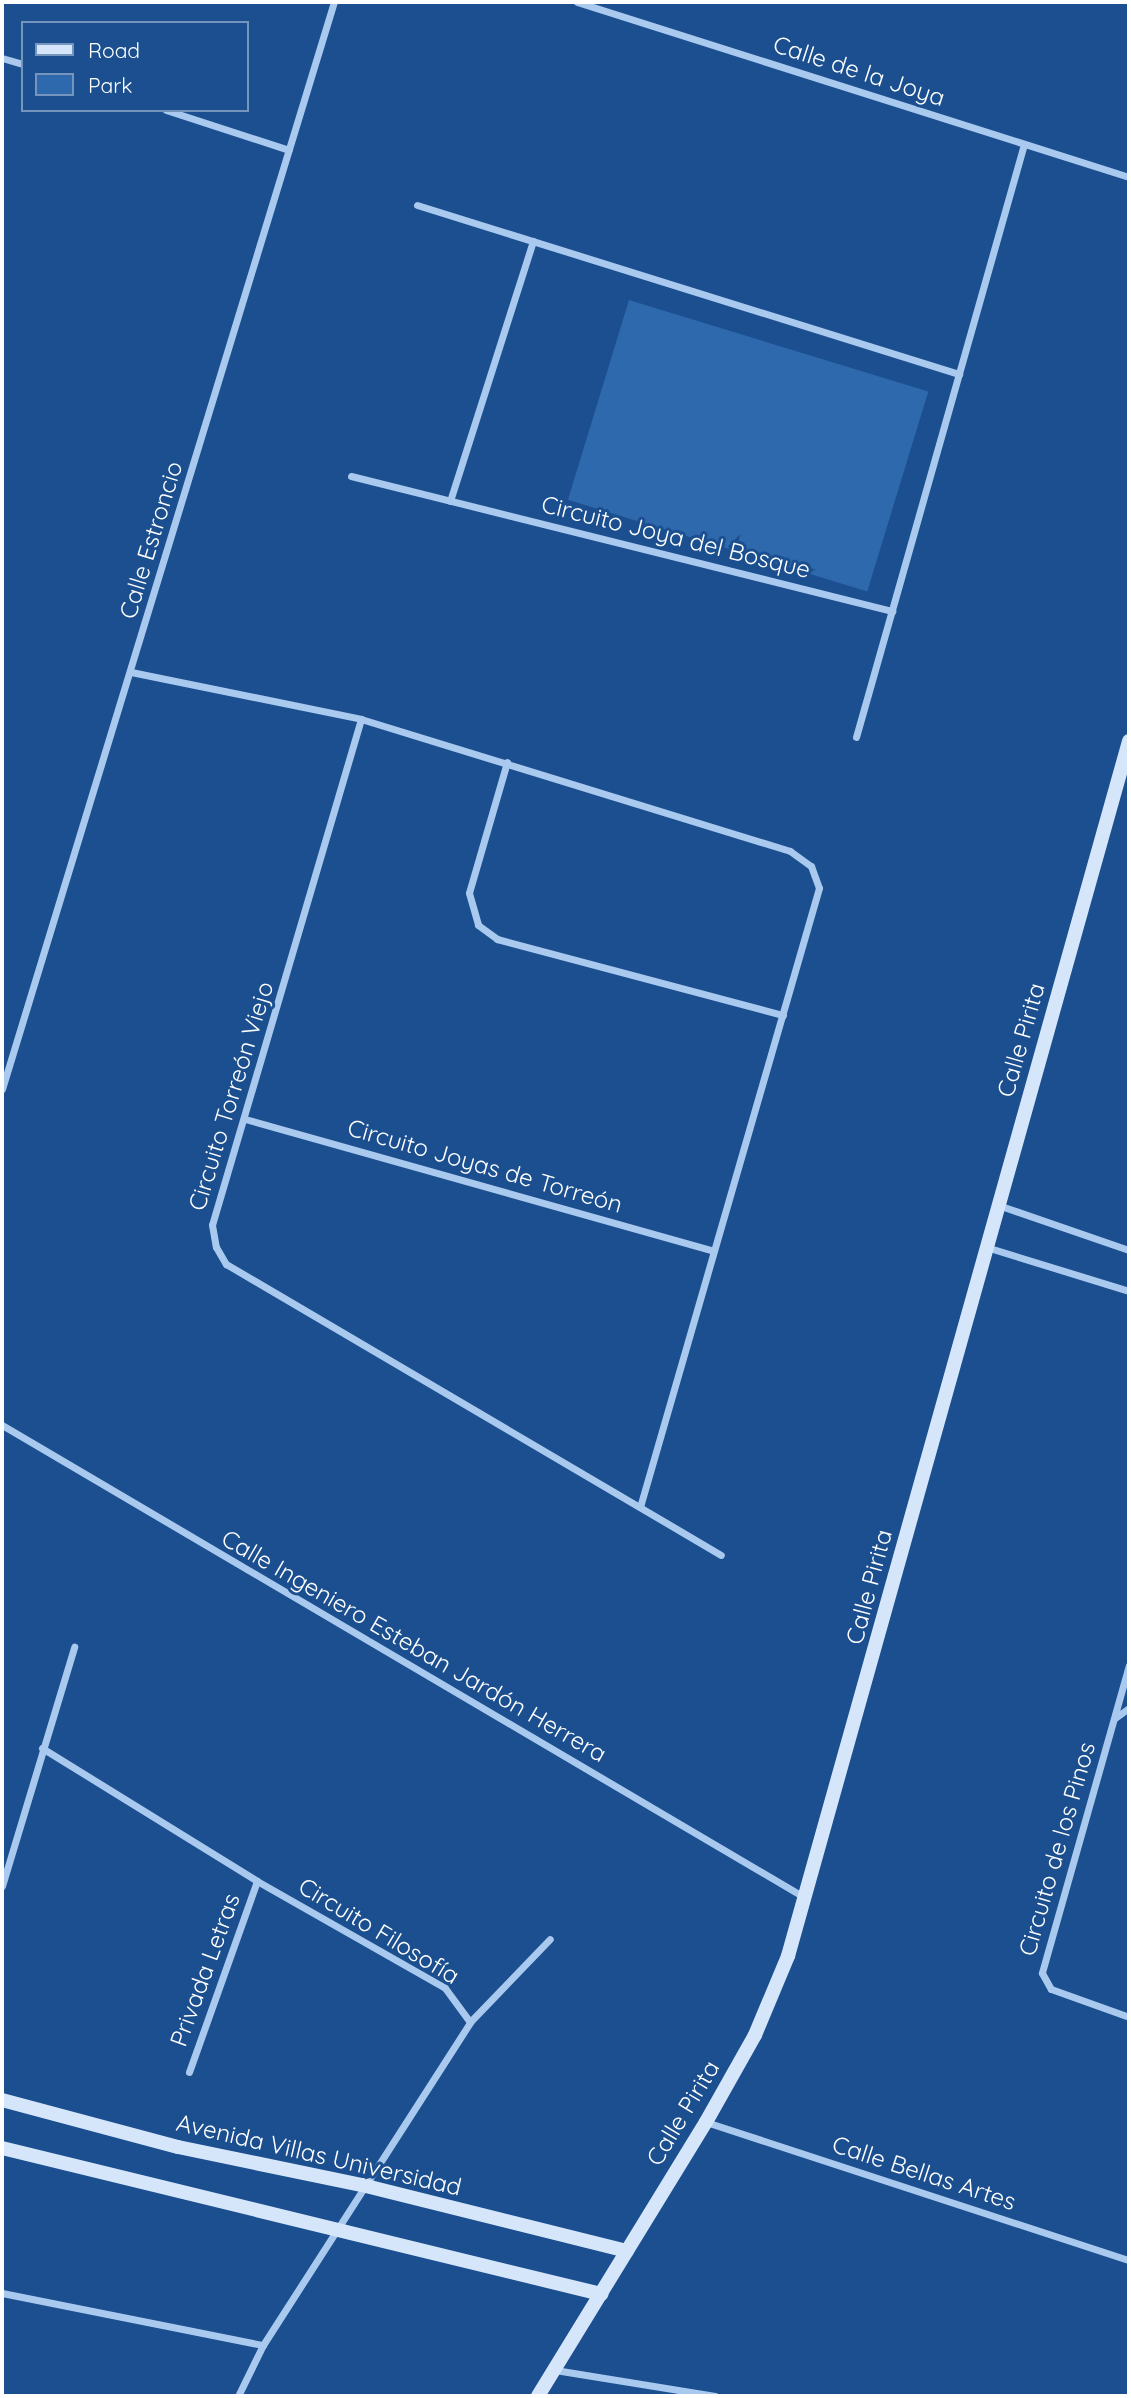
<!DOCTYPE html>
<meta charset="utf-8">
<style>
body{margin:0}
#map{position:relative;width:1131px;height:2398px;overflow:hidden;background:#1b4f8f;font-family:Quicksand,sans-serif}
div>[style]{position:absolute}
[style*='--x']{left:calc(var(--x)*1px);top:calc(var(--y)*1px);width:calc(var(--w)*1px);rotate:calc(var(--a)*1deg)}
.green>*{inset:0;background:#2e69ad;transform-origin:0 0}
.street>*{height:7px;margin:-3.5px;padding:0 3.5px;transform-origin:3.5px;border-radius:3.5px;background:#a9c9ee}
.secondary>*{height:14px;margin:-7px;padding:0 7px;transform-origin:7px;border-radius:7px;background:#d6e6fa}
span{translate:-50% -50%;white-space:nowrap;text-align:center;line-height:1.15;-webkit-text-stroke:6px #1b4f8f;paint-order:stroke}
.street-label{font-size:24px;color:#fff}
.frame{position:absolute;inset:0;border:4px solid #fff;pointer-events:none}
.legend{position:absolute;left:21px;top:21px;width:228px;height:91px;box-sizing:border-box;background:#1b4f8f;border:2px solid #7695bc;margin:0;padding:9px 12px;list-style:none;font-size:21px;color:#fff}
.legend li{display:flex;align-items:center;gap:14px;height:35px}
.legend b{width:35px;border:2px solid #7695bc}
</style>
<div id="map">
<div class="green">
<i style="left:629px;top:300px;width:313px;height:209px;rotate:17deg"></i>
</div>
<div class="street">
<i style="--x:577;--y:2;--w:579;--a:17.59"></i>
<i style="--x:2;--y:58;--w:22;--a:16"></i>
<i style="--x:166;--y:110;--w:129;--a:18"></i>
<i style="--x:417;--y:205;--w:568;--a:17.32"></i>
<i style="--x:351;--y:476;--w:558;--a:14.01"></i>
<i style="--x:450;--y:501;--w:273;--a:-72.3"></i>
<i style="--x:131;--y:672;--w:235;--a:11.5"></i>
<i style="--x:361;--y:719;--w:449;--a:17.1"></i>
<i style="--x:790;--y:851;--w:26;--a:36"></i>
<i style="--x:811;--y:866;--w:23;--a:70"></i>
<i style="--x:819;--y:888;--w:644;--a:106.13"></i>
<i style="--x:361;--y:719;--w:527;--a:106.41"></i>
<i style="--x:212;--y:1225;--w:22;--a:80"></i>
<i style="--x:216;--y:1247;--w:20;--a:60"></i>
<i style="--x:226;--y:1264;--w:574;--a:30.45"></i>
<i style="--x:856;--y:737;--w:616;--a:-74.18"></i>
<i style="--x:507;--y:762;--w:136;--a:106.2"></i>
<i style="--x:469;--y:893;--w:33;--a:74"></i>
<i style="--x:478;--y:925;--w:24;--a:36"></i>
<i style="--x:497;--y:939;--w:296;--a:14.9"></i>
<i style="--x:2;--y:1089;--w:1137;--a:-73.02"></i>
<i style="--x:245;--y:1119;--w:487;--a:15.7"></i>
<i style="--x:998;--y:1205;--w:139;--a:19"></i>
<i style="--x:986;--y:1247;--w:150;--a:17.1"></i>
<i style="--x:2;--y:1425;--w:931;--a:30.48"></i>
<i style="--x:1129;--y:1665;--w:320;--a:105.8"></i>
<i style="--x:1042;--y:1973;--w:18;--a:61"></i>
<i style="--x:1051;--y:1989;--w:83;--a:19.7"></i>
<i style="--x:1115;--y:1718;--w:17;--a:-36"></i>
<i style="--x:42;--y:1748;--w:253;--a:31.7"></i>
<i style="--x:257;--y:1881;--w:216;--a:29.6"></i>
<i style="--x:445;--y:1988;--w:42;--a:53.7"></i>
<i style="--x:2;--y:1886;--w:250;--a:-73.2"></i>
<i style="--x:189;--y:2072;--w:203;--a:-70.4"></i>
<i style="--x:706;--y:2122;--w:445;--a:18.1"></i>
<i style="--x:2;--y:2293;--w:266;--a:11.3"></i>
<i style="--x:555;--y:2370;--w:162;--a:9.2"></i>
<i style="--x:238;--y:2396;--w:57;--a:-63.9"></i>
<i style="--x:263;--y:2345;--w:384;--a:-57.3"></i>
<i style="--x:470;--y:2022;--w:115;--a:-46.1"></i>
</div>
<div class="secondary">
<i style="--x:2;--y:2100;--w:182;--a:15"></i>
<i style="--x:178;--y:2147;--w:188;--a:11.7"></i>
<i style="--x:362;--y:2185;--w:273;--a:14"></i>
<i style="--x:2;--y:2148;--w:617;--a:13.7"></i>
<i style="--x:538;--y:2396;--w:321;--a:-58.5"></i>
<i style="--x:706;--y:2122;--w:100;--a:-60.6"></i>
<i style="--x:755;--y:2035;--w:86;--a:-67.3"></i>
<i style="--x:788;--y:1956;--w:1262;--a:-74.32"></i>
</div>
<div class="street-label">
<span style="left:859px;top:71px;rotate:18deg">Calle de la Joya</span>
<span style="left:676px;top:537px;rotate:14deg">Circuito Joya del Bosque</span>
<span style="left:151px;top:540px;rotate:-73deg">Calle Estroncio</span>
<span style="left:1021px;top:1040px;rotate:-74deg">Calle Pirita</span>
<span style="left:231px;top:1096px;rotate:-73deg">Circuito Torreón Viejo</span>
<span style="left:485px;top:1166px;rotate:16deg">Circuito Joyas de Torreón</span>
<span style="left:869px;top:1587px;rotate:-75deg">Calle Pirita</span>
<span style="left:414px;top:1646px;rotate:30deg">Calle Ingeniero Esteban Jardón Herrera</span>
<span style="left:1057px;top:1849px;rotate:-74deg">Circuito de los Pinos</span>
<span style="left:379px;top:1931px;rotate:31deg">Circuito Filosofía</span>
<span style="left:205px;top:1970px;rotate:-70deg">Privada Letras</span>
<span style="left:683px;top:2113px;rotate:-59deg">Calle Pirita</span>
<span style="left:319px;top:2155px;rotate:13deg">Avenida Villas Universidad</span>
<span style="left:924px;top:2173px;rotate:18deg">Calle Bellas Artes</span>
</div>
<div class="frame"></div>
<ul class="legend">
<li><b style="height:9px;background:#d6e6fa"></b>Road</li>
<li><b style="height:19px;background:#2e69ad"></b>Park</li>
</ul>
</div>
